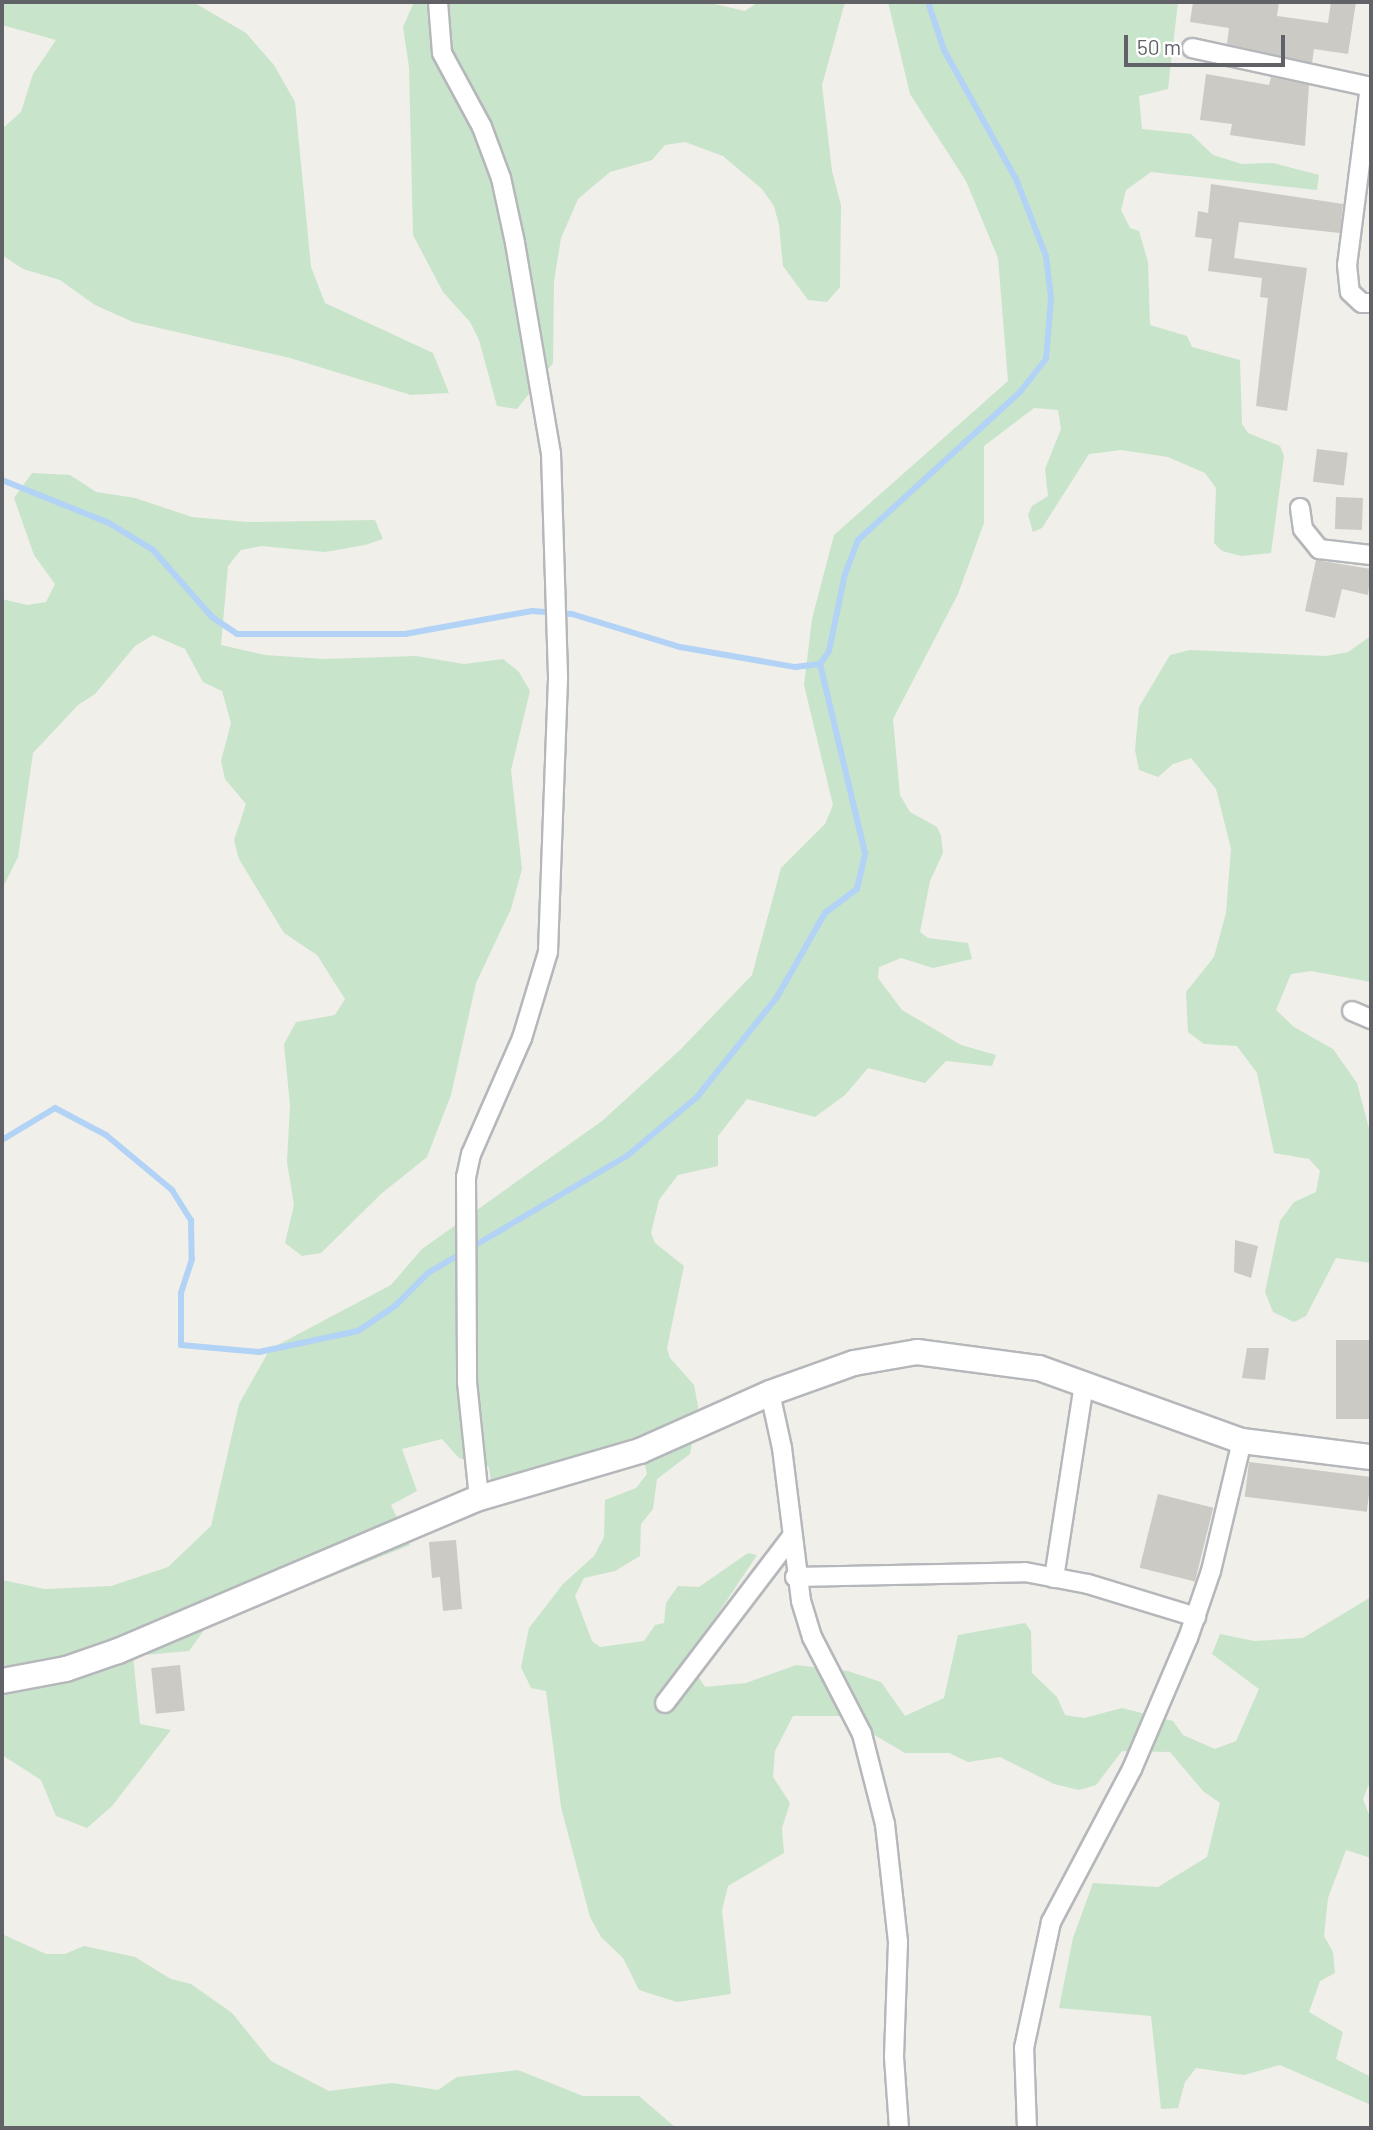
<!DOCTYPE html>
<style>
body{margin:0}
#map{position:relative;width:1373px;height:2130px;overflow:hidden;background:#f0efe9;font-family:Barlow,sans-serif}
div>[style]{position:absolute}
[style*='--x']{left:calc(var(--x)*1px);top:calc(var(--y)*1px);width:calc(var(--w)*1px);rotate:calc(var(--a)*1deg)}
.green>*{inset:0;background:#c8e4cb}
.stream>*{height:6px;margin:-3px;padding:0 3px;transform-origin:3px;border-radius:3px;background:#b2d3f6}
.building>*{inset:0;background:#cccac5;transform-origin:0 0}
.roads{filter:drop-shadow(2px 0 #b5b7bb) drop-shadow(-2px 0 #b5b7bb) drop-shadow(0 2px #b5b7bb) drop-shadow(0 -2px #b5b7bb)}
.minor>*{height:18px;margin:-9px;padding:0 9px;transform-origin:9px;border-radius:9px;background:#fff}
.secondary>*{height:24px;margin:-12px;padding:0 12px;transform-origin:12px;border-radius:12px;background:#fff}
span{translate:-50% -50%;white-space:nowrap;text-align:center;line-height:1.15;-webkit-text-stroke:6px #fff;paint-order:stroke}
.frame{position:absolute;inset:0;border:4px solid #606267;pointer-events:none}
.scale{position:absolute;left:1124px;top:35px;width:161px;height:32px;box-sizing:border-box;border:4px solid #606267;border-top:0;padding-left:9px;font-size:21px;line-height:24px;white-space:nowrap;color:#606267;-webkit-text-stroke:5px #fff;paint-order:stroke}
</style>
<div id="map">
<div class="green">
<i style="clip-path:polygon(2px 2px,193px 2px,246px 33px,274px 65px,295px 102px,311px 267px,325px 303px,433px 353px,449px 393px,411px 395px,290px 358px,133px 322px,95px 305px,60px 280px,23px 269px,2px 255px,2px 129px,21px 112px,33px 74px,56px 40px,2px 25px)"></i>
<i style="clip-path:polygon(414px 2px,706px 2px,745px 11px,758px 2px,845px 2px,822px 85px,832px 171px,841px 205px,840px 287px,827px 302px,808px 300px,783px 266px,779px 225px,774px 206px,762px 189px,723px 156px,685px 142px,665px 145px,652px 160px,610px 172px,578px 199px,561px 238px,554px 281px,553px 363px,517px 409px,497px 406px,479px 340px,470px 322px,443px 292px,413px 235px,409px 67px,403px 27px)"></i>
<i style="clip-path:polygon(888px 2px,1178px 2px,1168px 89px,1139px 96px,1142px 129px,1191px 134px,1213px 155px,1242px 164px,1273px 163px,1319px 175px,1317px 190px,1151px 172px,1126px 190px,1121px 210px,1130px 228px,1139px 231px,1148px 262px,1150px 325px,1187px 336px,1192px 347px,1240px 360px,1242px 424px,1248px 433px,1280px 446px,1284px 456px,1271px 553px,1241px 556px,1222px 551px,1214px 543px,1216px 488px,1205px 473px,1168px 457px,1121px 450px,1089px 454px,1042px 528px,1033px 532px,1028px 515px,1032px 506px,1048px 496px,1045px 469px,1061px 429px,1058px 410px,1034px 408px,984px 446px,984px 523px,958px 594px,893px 719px,900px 795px,910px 812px,937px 827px,941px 836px,943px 853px,930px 881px,920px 932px,928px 938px,968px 943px,972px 959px,933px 968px,901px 958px,879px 967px,878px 978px,902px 1010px,961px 1045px,996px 1055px,992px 1066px,946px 1061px,925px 1083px,868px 1068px,845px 1095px,815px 1117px,747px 1099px,718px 1136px,718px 1166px,678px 1175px,659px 1200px,651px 1233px,655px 1243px,684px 1266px,667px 1348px,670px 1358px,694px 1385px,698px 1406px,690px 1454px,657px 1479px,653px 1509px,641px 1524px,640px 1556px,615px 1571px,584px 1578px,575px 1596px,592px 1641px,600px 1647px,644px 1641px,655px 1625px,664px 1623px,666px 1603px,678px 1586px,699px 1587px,748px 1553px,757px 1555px,695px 1648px,699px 1678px,705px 1687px,746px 1683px,796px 1665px,848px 1671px,881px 1682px,905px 1716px,944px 1698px,958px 1635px,1025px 1623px,1031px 1631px,1032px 1673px,1057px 1697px,1065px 1715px,1084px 1718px,1122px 1708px,1173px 1721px,1183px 1735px,1215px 1749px,1236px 1741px,1259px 1689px,1212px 1654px,1220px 1634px,1254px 1641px,1303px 1638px,1371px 1597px,1371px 1779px,1363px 1799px,1371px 1820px,1371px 1858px,1346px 1850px,1328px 1898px,1324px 1936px,1333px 1952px,1335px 1973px,1320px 1981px,1309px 2012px,1343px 2032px,1336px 2059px,1371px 2077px,1371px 2105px,1280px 2065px,1244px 2075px,1196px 2068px,1185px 2082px,1178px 2108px,1161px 2109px,1151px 2016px,1059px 2008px,1073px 1938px,1093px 1883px,1158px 1887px,1207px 1857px,1220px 1803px,1203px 1791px,1170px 1752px,1122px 1751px,1096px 1785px,1079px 1790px,1054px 1784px,1000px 1757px,968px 1762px,949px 1753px,905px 1753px,842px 1716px,793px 1716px,775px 1751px,773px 1777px,790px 1803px,782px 1828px,784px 1853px,728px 1886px,722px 1910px,731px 1994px,677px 2002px,639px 1990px,623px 1958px,601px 1937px,590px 1917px,561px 1807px,546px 1691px,531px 1688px,521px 1667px,529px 1628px,563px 1584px,594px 1556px,604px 1537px,605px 1500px,636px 1488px,647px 1474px,644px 1459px,494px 1503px,489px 1467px,459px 1458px,442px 1439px,402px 1449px,417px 1491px,391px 1505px,410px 1545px,207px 1626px,189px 1651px,133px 1656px,140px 1724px,171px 1730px,112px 1806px,87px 1828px,56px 1816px,41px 1780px,2px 1755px,2px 1580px,45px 1589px,111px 1586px,168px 1567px,211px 1526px,239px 1404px,270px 1349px,391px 1285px,422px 1249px,602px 1121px,680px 1050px,752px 975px,781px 868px,825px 824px,833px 805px,804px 685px,812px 619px,834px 535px,1008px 381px,998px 258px,966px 181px,910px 94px)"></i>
<i style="clip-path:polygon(32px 473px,70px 475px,96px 492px,135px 498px,192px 517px,248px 522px,375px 520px,383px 539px,365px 545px,325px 552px,261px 546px,241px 550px,228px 566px,221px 645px,265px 655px,324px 659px,416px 656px,464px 664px,503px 659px,519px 672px,530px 691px,511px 770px,522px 869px,511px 909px,476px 983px,451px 1095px,427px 1157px,381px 1194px,321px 1253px,302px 1256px,285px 1243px,294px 1205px,287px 1162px,290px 1105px,284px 1044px,296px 1022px,335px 1015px,345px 999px,317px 955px,284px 933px,239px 859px,234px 840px,246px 804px,225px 779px,221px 761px,231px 723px,222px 691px,203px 682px,185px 649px,153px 635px,135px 646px,95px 694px,78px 705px,33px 753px,18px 857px,2px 889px,2px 599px,27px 605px,46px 602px,55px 584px,34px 555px,14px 498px)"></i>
<i style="clip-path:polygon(1371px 636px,1371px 982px,1311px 971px,1291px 974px,1276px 1010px,1294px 1027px,1333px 1049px,1357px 1083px,1371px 1136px,1371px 1263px,1336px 1258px,1306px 1316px,1294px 1322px,1273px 1312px,1265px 1292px,1280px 1221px,1294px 1202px,1316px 1192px,1320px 1171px,1309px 1159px,1274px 1153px,1257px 1073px,1237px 1046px,1204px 1044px,1188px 1032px,1186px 992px,1214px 957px,1226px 913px,1231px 849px,1216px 789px,1191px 758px,1173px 764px,1158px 777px,1139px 770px,1135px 750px,1139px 707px,1170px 655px,1190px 650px,1327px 656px,1348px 652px)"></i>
<i style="clip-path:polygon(2px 1934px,46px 1954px,65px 1954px,84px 1946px,135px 1957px,171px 1979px,191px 1984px,232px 2013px,271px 2061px,329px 2091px,392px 2083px,438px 2090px,457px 2077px,518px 2070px,583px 2096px,639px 2096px,676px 2128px,2px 2128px)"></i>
</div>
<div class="stream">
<i style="--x:2;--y:480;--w:115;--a:21.9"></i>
<i style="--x:109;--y:523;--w:52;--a:31.5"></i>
<i style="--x:153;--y:550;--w:89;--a:48.6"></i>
<i style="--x:212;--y:617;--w:30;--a:34"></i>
<i style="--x:237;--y:634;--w:168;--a:0"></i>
<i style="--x:405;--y:634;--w:129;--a:-10.3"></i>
<i style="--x:532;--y:611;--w:40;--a:4.3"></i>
<i style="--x:572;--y:614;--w:113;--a:17"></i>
<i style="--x:680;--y:647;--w:117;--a:9.9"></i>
<i style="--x:795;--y:667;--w:25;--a:-7"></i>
<i style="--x:2;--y:1140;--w:62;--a:-31.1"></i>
<i style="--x:55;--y:1108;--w:58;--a:27.9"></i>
<i style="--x:106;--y:1135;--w:86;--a:39.8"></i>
<i style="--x:172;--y:1190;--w:36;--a:58"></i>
<i style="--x:191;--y:1220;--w:39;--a:89"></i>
<i style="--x:192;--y:1259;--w:36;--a:108"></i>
<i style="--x:181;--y:1293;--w:52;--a:90"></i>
<i style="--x:181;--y:1345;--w:78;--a:5.1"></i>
<i style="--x:259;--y:1352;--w:101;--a:-12"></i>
<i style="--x:358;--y:1331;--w:45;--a:-34"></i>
<i style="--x:395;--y:1306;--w:47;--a:-45"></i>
<i style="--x:428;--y:1273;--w:231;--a:-30.5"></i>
<i style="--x:627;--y:1156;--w:92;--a:-40.1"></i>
<i style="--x:697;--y:1097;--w:128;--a:-51.3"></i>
<i style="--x:777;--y:997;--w:97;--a:-60.3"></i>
<i style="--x:825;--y:913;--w:40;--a:-37"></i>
<i style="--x:857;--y:889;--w:37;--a:-77"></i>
<i style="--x:865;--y:853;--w:194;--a:-103.4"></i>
<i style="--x:820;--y:664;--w:16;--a:-55"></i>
<i style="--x:829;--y:651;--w:79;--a:-78.3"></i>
<i style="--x:845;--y:574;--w:36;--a:-69"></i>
<i style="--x:858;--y:540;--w:219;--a:-42.4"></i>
<i style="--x:1020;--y:392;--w:42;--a:-51.8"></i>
<i style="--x:1046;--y:359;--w:61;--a:-85.3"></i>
<i style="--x:1051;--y:298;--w:42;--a:-96.8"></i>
<i style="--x:1046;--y:256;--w:83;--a:-111.3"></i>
<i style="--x:1016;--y:179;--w:148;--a:-119.2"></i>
<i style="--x:944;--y:50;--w:51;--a:-108.4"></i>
</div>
<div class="building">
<i style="clip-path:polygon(1193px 2px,1279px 2px,1277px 16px,1328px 23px,1331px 2px,1356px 2px,1348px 54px,1314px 49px,1312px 63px,1227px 44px,1229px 28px,1190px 22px)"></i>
<i style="clip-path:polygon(1206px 74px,1269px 85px,1271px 77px,1309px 85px,1305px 146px,1230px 135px,1232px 124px,1200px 120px)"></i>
<i style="clip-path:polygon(1211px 184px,1343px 204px,1340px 233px,1239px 222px,1234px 258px,1307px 268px,1287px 411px,1256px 406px,1268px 298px,1260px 297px,1262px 278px,1208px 271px,1212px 239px,1195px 237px,1198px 211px,1208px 213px)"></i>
<i style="left:1317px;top:449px;width:31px;height:33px;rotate:7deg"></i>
<i style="left:1336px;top:497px;width:27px;height:32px;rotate:2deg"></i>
<i style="clip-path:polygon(1316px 560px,1371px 569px,1368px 595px,1342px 589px,1335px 618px,1305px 611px)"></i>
<i style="clip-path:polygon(1235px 1240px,1258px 1246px,1251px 1278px,1234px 1272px)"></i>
<i style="left:1336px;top:1340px;width:35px;height:79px"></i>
<i style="clip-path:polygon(1247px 1348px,1269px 1348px,1265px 1380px,1242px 1378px)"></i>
<i style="left:1249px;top:1462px;width:123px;height:35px;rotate:7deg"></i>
<i style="left:1158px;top:1494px;width:57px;height:76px;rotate:14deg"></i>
<i style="clip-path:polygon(456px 1540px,462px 1609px,443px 1611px,440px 1577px,432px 1578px,429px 1542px)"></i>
<i style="left:180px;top:1665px;width:46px;height:29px;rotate:84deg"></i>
</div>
<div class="roads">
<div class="minor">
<i style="--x:438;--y:2;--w:51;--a:85.5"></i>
<i style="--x:442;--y:53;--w:84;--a:61.6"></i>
<i style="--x:482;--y:127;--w:54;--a:69.6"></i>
<i style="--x:501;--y:178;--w:66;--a:77.8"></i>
<i style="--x:515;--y:243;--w:213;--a:80.3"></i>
<i style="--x:551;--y:453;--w:226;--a:88.2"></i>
<i style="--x:558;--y:679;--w:273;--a:92.1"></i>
<i style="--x:548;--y:952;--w:90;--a:106.8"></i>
<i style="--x:522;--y:1038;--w:127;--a:113.7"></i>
<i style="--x:471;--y:1154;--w:24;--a:102"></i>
<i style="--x:466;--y:1177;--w:205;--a:89.7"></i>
<i style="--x:467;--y:1382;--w:117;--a:84.1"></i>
<i style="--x:1192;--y:48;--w:183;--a:12.3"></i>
<i style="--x:1370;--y:86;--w:180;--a:97.3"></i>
<i style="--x:1347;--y:265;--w:27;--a:84"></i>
<i style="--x:1350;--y:292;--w:16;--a:43"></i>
<i style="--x:1362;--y:303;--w:9;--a:0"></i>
<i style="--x:1300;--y:508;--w:21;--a:82"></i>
<i style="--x:1303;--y:529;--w:26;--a:51"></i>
<i style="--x:1319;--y:549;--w:52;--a:6.6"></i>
<i style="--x:1352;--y:1011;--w:21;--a:23"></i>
<i style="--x:770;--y:1393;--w:56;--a:77.7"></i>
<i style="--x:782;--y:1448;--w:154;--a:82.9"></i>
<i style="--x:801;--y:1601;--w:38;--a:73"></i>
<i style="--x:812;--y:1637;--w:109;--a:62.7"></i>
<i style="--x:862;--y:1734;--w:93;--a:75.7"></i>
<i style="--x:885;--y:1824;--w:119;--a:83.7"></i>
<i style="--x:898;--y:1942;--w:115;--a:92"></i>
<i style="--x:894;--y:2057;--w:71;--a:86"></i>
<i style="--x:795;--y:1577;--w:230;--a:-1.2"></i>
<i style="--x:1025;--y:1572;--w:64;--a:10.8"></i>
<i style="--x:1088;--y:1584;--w:113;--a:17"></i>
<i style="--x:1054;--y:1578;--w:195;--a:-81.2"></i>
<i style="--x:665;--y:1703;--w:210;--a:-52.7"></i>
<i style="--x:1027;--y:2128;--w:80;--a:-92.1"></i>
<i style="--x:1024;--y:2048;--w:129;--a:-77.9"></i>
<i style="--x:1051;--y:1922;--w:173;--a:-62.1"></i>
<i style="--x:1132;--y:1769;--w:142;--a:-66.9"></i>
<i style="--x:1188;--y:1638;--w:71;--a:-71.1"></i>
<i style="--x:1211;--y:1571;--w:134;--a:-76.6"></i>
</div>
<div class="secondary">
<i style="--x:2;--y:1681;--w:65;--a:-10.6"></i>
<i style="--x:66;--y:1669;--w:55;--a:-19.1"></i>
<i style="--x:118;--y:1651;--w:392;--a:-23"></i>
<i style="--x:479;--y:1498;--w:168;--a:-16.3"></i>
<i style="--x:640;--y:1451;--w:142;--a:-24"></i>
<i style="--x:770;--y:1393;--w:89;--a:-19.7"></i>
<i style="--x:854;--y:1363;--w:64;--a:-9.9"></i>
<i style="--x:917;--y:1352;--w:123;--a:7.5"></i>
<i style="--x:1039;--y:1368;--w:216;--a:19.8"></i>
<i style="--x:1242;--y:1441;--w:130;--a:7.1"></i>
</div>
</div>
<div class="frame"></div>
<div class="scale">50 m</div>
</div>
